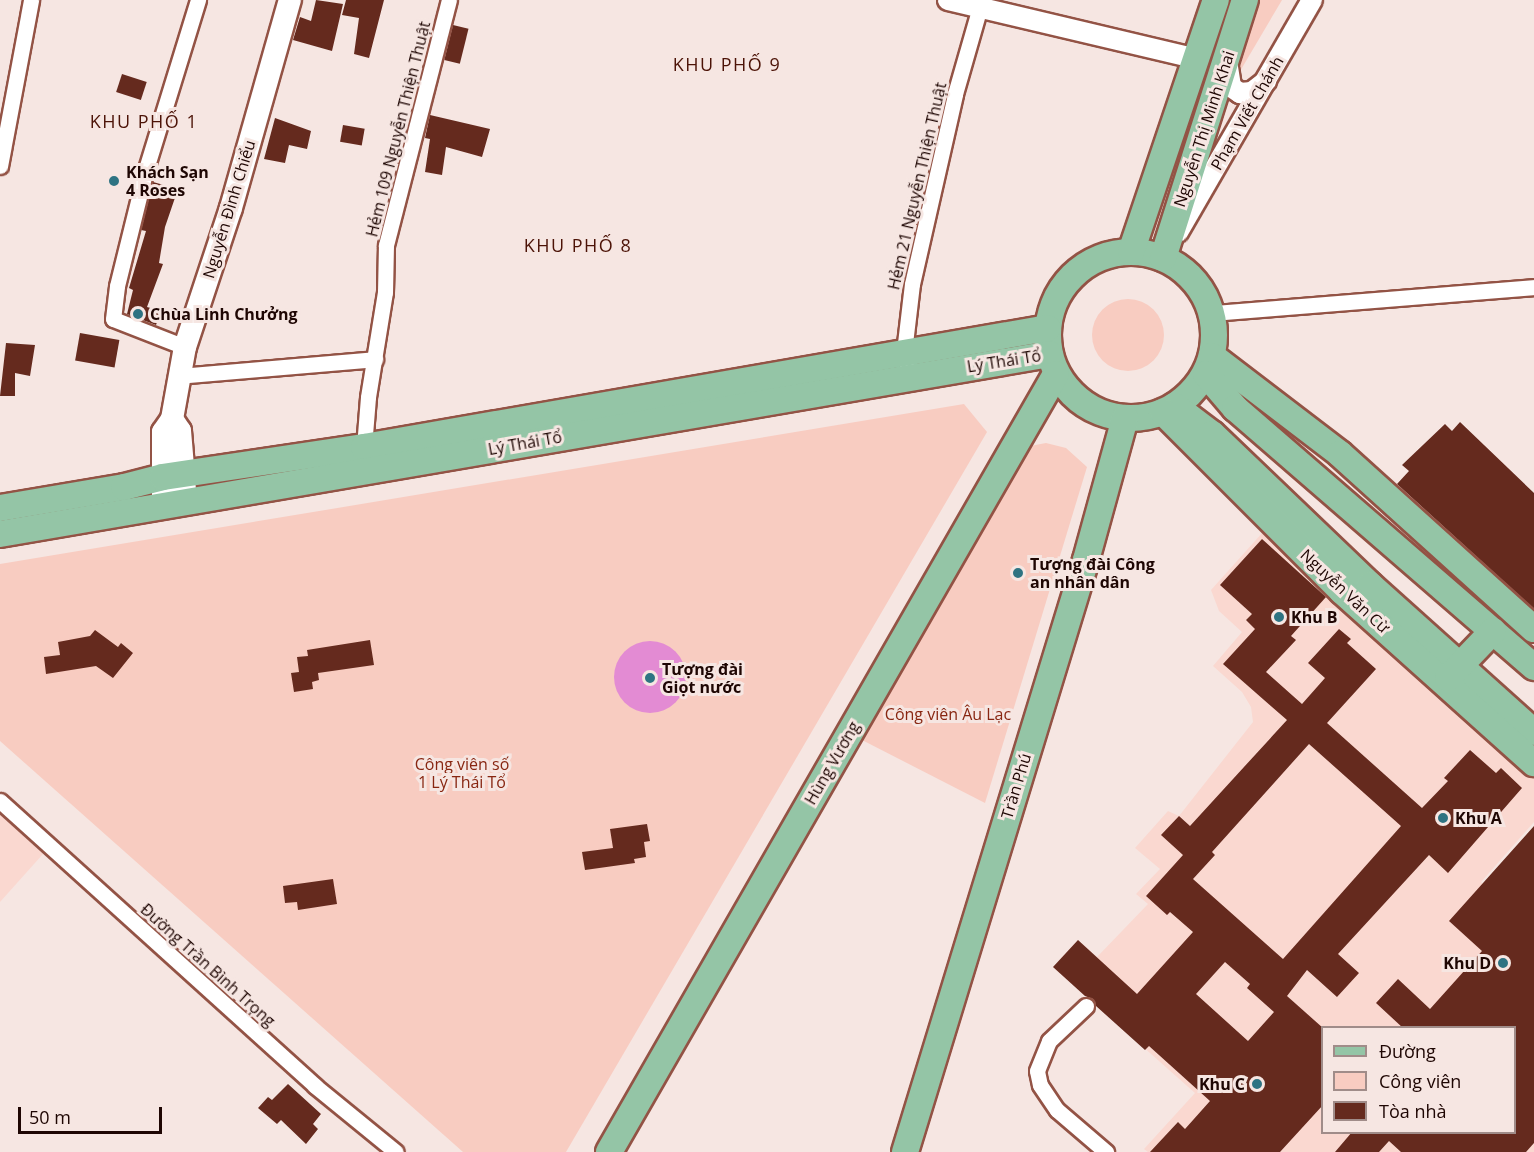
<!DOCTYPE html>
<meta charset="utf-8">
<style>
body{margin:0}
#map{position:relative;width:1534px;height:1152px;overflow:hidden;background:#f6e6e2;font-family:"Open Sans",sans-serif}
div>[style]{position:absolute}
[style*='--x']{left:calc(var(--x)*1px);top:calc(var(--y)*1px);width:calc(var(--w)*1px);rotate:calc(var(--a)*1deg)}
.built>*{inset:0;background:#fad8d0}
.green>*{inset:0;background:#f8ccc1}
.round{border-radius:50%}
.water>*{inset:0;background:#e38bd3}
.building>*{inset:0;background:#652a1e;transform-origin:0 0}
.roads{filter:drop-shadow(2px 0 #935345) drop-shadow(-2px 0 #935345) drop-shadow(0 2px #935345) drop-shadow(0 -2px #935345)}
.minor>*{height:15px;margin:-7.5px;padding:0 7.5px;transform-origin:7.5px;border-radius:7.5px;background:#fff}
.tertiary>*{height:20px;margin:-10px;padding:0 10px;transform-origin:10px;border-radius:10px;background:#fff}
.secondary>*{height:22px;margin:-11px;padding:0 11px;transform-origin:11px;border-radius:11px;background:#fff}
.primary>*{height:26px;margin:-13px;padding:0 13px;transform-origin:13px;border-radius:13px;background:#94c5a6}
.primary>.ring{margin:-13px;padding:0;box-sizing:content-box;background:none;border:26px solid #94c5a6;border-radius:50%}
.dots>*{width:16px;height:16px;translate:-50% -50%;box-sizing:border-box;border:3px solid #f6e6e2;border-radius:50%}
span{translate:-50% -50%;white-space:nowrap;text-align:center;line-height:1.15;-webkit-text-stroke:6px #f6e6e2;paint-order:stroke}
.street-label{font-size:16px;color:#1e0603}
.poi-label{font-size:16px;color:#1e0603;font-weight:700}
.left{translate:0 -50%;text-align:left}
.right{translate:-100% -50%;text-align:right}
.park-label{font-size:16px;color:#882611}
.neighbourhood-label{font-size:18px;color:#4c1307;letter-spacing:1.5px}
.legend{position:absolute;left:1321px;top:1026px;width:195px;height:108px;box-sizing:border-box;background:#f6e6e2;border:2px solid #a08c89;margin:0;padding:8px 10px;list-style:none;font-size:18px;color:#1e0603}
.legend li{display:flex;align-items:center;gap:12px;height:30px}
.legend b{width:30px;border:2px solid #a08c89}
.scale{position:absolute;left:18px;top:1107px;width:144px;height:27px;box-sizing:border-box;border:3px solid #1e0603;border-top:0;padding-left:8px;font-size:18px;line-height:21px;white-space:nowrap;color:#1e0603;-webkit-text-stroke:4px #f6e6e2;paint-order:stroke}
</style>
<div id="map">
<div class="built">
<i style="clip-path:polygon(evenodd,1263px 532px,1435px 690px,1534px 776px,1534px 822px,1481px 882px,1534px 930px,1534px 1152px,1148px 1152px,1144px 1149px,1195px 1093px,1053px 967px,1078px 940px,1097px 957px,1148px 904px,1136px 894px,1160px 869px,1135px 848px,1168px 811px,1179px 816px,1253px 722px,1251px 707px,1242px 692px,1213px 666px,1242px 632px,1219px 611px,1211px 590px,1263px 532px,1322px 1028px,1514px 1028px,1514px 1132px,1322px 1132px,1322px 1028px)"></i>
<i style="clip-path:polygon(0 814px,43px 854px,0 902px)"></i>
</div>
<div class="green">
<i style="clip-path:polygon(1257px 0,1282px 0,1236px 78px)"></i>
<i class="round" style="left:1092px;top:299px;width:72px;height:72px"></i>
<i style="clip-path:polygon(964px 404px,987px 432px,566px 1152px,463px 1152px,0 741px,0 564px)"></i>
<i style="clip-path:polygon(1046px 443px,1066px 448px,1087px 467px,985px 803px,862px 740px,1025px 447px)"></i>
</div>
<div class="water">
<i class="round" style="left:614px;top:641px;width:72px;height:72px"></i>
</div>
<div class="building">
<i style="clip-path:polygon(316px 0,343px 4px,332px 51px,293px 40px,300px 17px,311px 21px)"></i>
<i style="clip-path:polygon(346px 0,384px 0,369px 58px,354px 54px,359px 18px,342px 15px)"></i>
<i style="left:453px;top:25px;width:16px;height:36px;rotate:14deg"></i>
<i style="left:122px;top:74px;width:26px;height:19px;rotate:18deg"></i>
<i style="clip-path:polygon(430px 115px,490px 129px,482px 157px,446px 147px,442px 175px,425px 172px,430px 139px,425px 138px)"></i>
<i style="clip-path:polygon(275px 118px,311px 131px,307px 149px,289px 145px,285px 163px,264px 159px)"></i>
<i style="left:343px;top:125px;width:22px;height:17px;rotate:10deg"></i>
<i style="clip-path:polygon(153px 182px,178px 189px,165px 227px,159px 263px,163px 264px,147px 307px,161px 311px,156px 325px,127px 314px,133px 290px,129px 288px,146px 231px,141px 230px)"></i>
<i style="left:80px;top:333px;width:40px;height:28px;rotate:10deg"></i>
<i style="clip-path:polygon(6px 343px,35px 345px,30px 376px,15px 373px,15px 396px,0 396px)"></i>
<i style="clip-path:polygon(1460px 422px,1534px 493px,1534px 609px,1397px 484px,1409px 471px,1402px 465px,1445px 424px,1452px 431px)"></i>
<i style="clip-path:polygon(evenodd,1262px 539px,1326px 597px,1291px 636px,1296px 640px,1266px 672px,1302px 704px,1325px 678px,1308px 663px,1339px 629px,1351px 639px,1347px 643px,1376px 669px,1327px 723px,1422px 808px,1448px 781px,1444px 778px,1470px 750px,1496px 773px,1501px 768px,1522px 788px,1448px 873px,1429px 855px,1338px 954px,1359px 973px,1337px 997px,1307px 970px,1287px 996px,1323px 1028px,1323px 1105px,1280px 1152px,1150px 1152px,1178px 1122px,1185px 1129px,1210px 1101px,1149px 1046px,1145px 1050px,1096px 1006px,1093px 999px,1085px 996px,1053px 967px,1078px 940px,1137px 994px,1193px 932px,1170px 912px,1167px 915px,1146px 896px,1183px 855px,1161px 835px,1179px 816px,1190px 826px,1287px 720px,1223px 664px,1255px 629px,1246px 620px,1252px 614px,1220px 585px,1262px 539px,1309px 744px,1401px 826px,1283px 959px,1193px 879px,1215px 855px,1212px 852px,1309px 744px,1262px 539px,1225px 962px,1250px 984px,1247px 988px,1274px 1012px,1248px 1041px,1196px 994px,1225px 962px)"></i>
<i style="clip-path:polygon(95px 630px,118px 647px,121px 643px,133px 653px,113px 678px,96px 666px,46px 674px,44px 657px,60px 655px,58px 642px,90px 636px)"></i>
<i style="clip-path:polygon(370px 640px,374px 665px,318px 673px,319px 680px,312px 682px,313px 689px,294px 692px,291px 673px,299px 672px,297px 657px,308px 656px,307px 650px)"></i>
<i style="clip-path:polygon(647px 824px,650px 841px,644px 842px,646px 857px,634px 859px,635px 863px,585px 870px,582px 852px,613px 848px,610px 829px)"></i>
<i style="clip-path:polygon(1534px 826px,1534px 1143px,1526px 1152px,1401px 1152px,1389px 1141px,1379px 1152px,1335px 1152px,1352px 1132px,1515px 1132px,1515px 1028px,1403px 1028px,1376px 1003px,1398px 979px,1430px 1009px,1482px 951px,1449px 921px)"></i>
<i style="clip-path:polygon(333px 879px,337px 904px,298px 910px,297px 902px,285px 903px,283px 886px)"></i>
<i style="clip-path:polygon(288px 1084px,321px 1114px,313px 1124px,318px 1129px,306px 1144px,281px 1120px,277px 1124px,258px 1108px,268px 1097px,272px 1100px)"></i>
</div>
<div class="roads">
<div class="minor">
<i style="--x:0;--y:166;--w:169;--a:-79.4"></i>
<i style="--x:1213;--y:313;--w:322;--a:-4.6"></i>
<i style="--x:185;--y:347;--w:77;--a:-158.7"></i>
<i style="--x:113;--y:319;--w:33;--a:-83"></i>
<i style="--x:117;--y:286;--w:121;--a:-76.1"></i>
<i style="--x:146;--y:169;--w:177;--a:-72.9"></i>
<i style="--x:178;--y:376;--w:198;--a:-4.9"></i>
<i style="--x:909;--y:376;--w:25;--a:-102"></i>
<i style="--x:904;--y:352;--w:68;--a:-83.3"></i>
<i style="--x:912;--y:284;--w:195;--a:-77.2"></i>
<i style="--x:955;--y:94;--w:98;--a:-74"></i>
<i style="--x:364;--y:447;--w:50;--a:-85.4"></i>
<i style="--x:368;--y:397;--w:106;--a:-80.8"></i>
<i style="--x:385;--y:292;--w:47;--a:-88.8"></i>
<i style="--x:386;--y:245;--w:253;--a:-75.6"></i>
<i style="--x:0;--y:801;--w:425;--a:42.1"></i>
<i style="--x:315;--y:1086;--w:104;--a:39.2"></i>
<i style="--x:1086;--y:1006;--w:51;--a:136.6"></i>
<i style="--x:1049;--y:1041;--w:32;--a:112"></i>
<i style="--x:1037;--y:1071;--w:14;--a:78"></i>
<i style="--x:1040;--y:1085;--w:30;--a:56"></i>
<i style="--x:1057;--y:1110;--w:65;--a:40.6"></i>
</div>
<div class="tertiary">
<i style="--x:948;--y:0;--w:256;--a:13.3"></i>
<i style="--x:1227;--y:61;--w:26;--a:81"></i>
<i style="--x:1231;--y:87;--w:11;--a:34"></i>
<i style="--x:1240;--y:93;--w:12;--a:-5"></i>
<i style="--x:1252;--y:92;--w:18;--a:-38"></i>
<i style="--x:1178;--y:232;--w:268;--a:-60"></i>
</div>
<div class="secondary">
<i style="--x:172;--y:419;--w:14;--a:56"></i>
<i style="--x:180;--y:431;--w:71;--a:85.2"></i>
<i style="--x:163;--y:506;--w:74;--a:-90"></i>
<i style="--x:163;--y:432;--w:16;--a:-55"></i>
<i style="--x:172;--y:419;--w:73;--a:-79.8"></i>
<i style="--x:185;--y:347;--w:146;--a:-71.7"></i>
<i style="--x:231;--y:208;--w:216;--a:-74.2"></i>
</div>
<div class="primary">
<i class="ring" style="left:1048px;top:252px;width:140px;height:140px"></i>
<i style="--x:1131;--y:252;--w:266;--a:-71.4"></i>
<i style="--x:1163;--y:258;--w:271;--a:-72.4"></i>
<i style="--x:1212;--y:356;--w:161;--a:37.4"></i>
<i style="--x:1340;--y:454;--w:261;--a:42.1"></i>
<i style="--x:1206;--y:374;--w:45;--a:49.5"></i>
<i style="--x:1235;--y:408;--w:396;--a:40.9"></i>
<i style="--x:1175;--y:406;--w:46;--a:37.1"></i>
<i style="--x:1212;--y:434;--w:219;--a:43.7"></i>
<i style="--x:1370;--y:585;--w:220;--a:41.9"></i>
<i style="--x:1163;--y:412;--w:253;--a:45"></i>
<i style="--x:1342;--y:591;--w:258;--a:41.9"></i>
<i style="--x:0;--y:508;--w:126;--a:-9.6"></i>
<i style="--x:124;--y:487;--w:40;--a:-14.4"></i>
<i style="--x:163;--y:477;--w:203;--a:-8.5"></i>
<i style="--x:364;--y:447;--w:694;--a:-9.87"></i>
<i style="--x:0;--y:534;--w:1065;--a:-9.73"></i>
<i style="--x:1448;--y:678;--w:65;--a:-46.2"></i>
<i style="--x:609;--y:1152;--w:897;--a:-60.12"></i>
<i style="--x:905;--y:1152;--w:619;--a:-73"></i>
<i style="--x:1086;--y:560;--w:147;--a:-74.6"></i>
</div>
</div>
<div class="dots">
<i style="left:114px;top:181px;background:#2e7382"></i>
<i style="left:138px;top:314px;background:#2e7382"></i>
<i style="left:1018px;top:573px;background:#2e7382"></i>
<i style="left:1279px;top:617px;background:#2e7382"></i>
<i style="left:650px;top:678px;background:#2e7382"></i>
<i style="left:1443px;top:818px;background:#2e7382"></i>
<i style="left:1503px;top:963px;background:#2e7382"></i>
<i style="left:1257px;top:1084px;background:#2e7382"></i>
</div>
<div class="street-label">
<span style="left:1247px;top:113px;rotate:-60deg">Phạm Viết Chánh</span>
<span style="left:398px;top:129px;rotate:-76deg">Hẻm 109 Nguyễn Thiện Thuật</span>
<span style="left:1204px;top:129px;rotate:-72deg">Nguyễn Thị Minh Khai</span>
<span style="left:917px;top:186px;rotate:-77deg">Hẻm 21 Nguyễn Thiện Thuật</span>
<span style="left:229px;top:209px;rotate:-73deg">Nguyễn Đình Chiểu</span>
<span style="left:1004px;top:361px;rotate:-9deg">Lý Thái Tổ</span>
<span style="left:525px;top:443px;rotate:-10deg">Lý Thái Tổ</span>
<span style="left:1345px;top:591px;rotate:43deg">Nguyễn Văn Cừ</span>
<span style="left:832px;top:763px;rotate:-60deg">Hùng Vương</span>
<span style="left:1016px;top:786px;rotate:-73deg">Trần Phú</span>
<span style="left:208px;top:965px;rotate:42deg">Đường Trần Bình Trọng</span>
</div>
<div class="poi-label">
<span class="left" style="left:126px;top:181px">Khách Sạn<br>4 Roses</span>
<span class="left" style="left:150px;top:314px">Chùa Linh Chưởng</span>
<span class="left" style="left:1030px;top:573px">Tượng đài Công<br>an nhân dân</span>
<span class="left" style="left:1291px;top:617px">Khu B</span>
<span class="left" style="left:662px;top:678px">Tượng đài<br>Giọt nước</span>
<span class="left" style="left:1455px;top:818px">Khu A</span>
<span class="right" style="left:1491px;top:963px">Khu D</span>
<span class="right" style="left:1245px;top:1084px">Khu C</span>
</div>
<div class="park-label">
<span style="left:948px;top:714px">Công viên Âu Lạc</span>
<span style="left:462px;top:773px">Công viên số<br>1 Lý Thái Tổ</span>
</div>
<div class="neighbourhood-label">
<span style="left:727px;top:64px">KHU PHỐ 9</span>
<span style="left:144px;top:121px">KHU PHỐ 1</span>
<span style="left:578px;top:245px">KHU PHỐ 8</span>
</div>
<ul class="legend">
<li><b style="height:8px;background:#94c5a6"></b>Đường</li>
<li><b style="height:16px;background:#f8ccc1"></b>Công viên</li>
<li><b style="height:16px;background:#652a1e"></b>Tòa nhà</li>
</ul>
<div class="scale">50 m</div>
</div>
